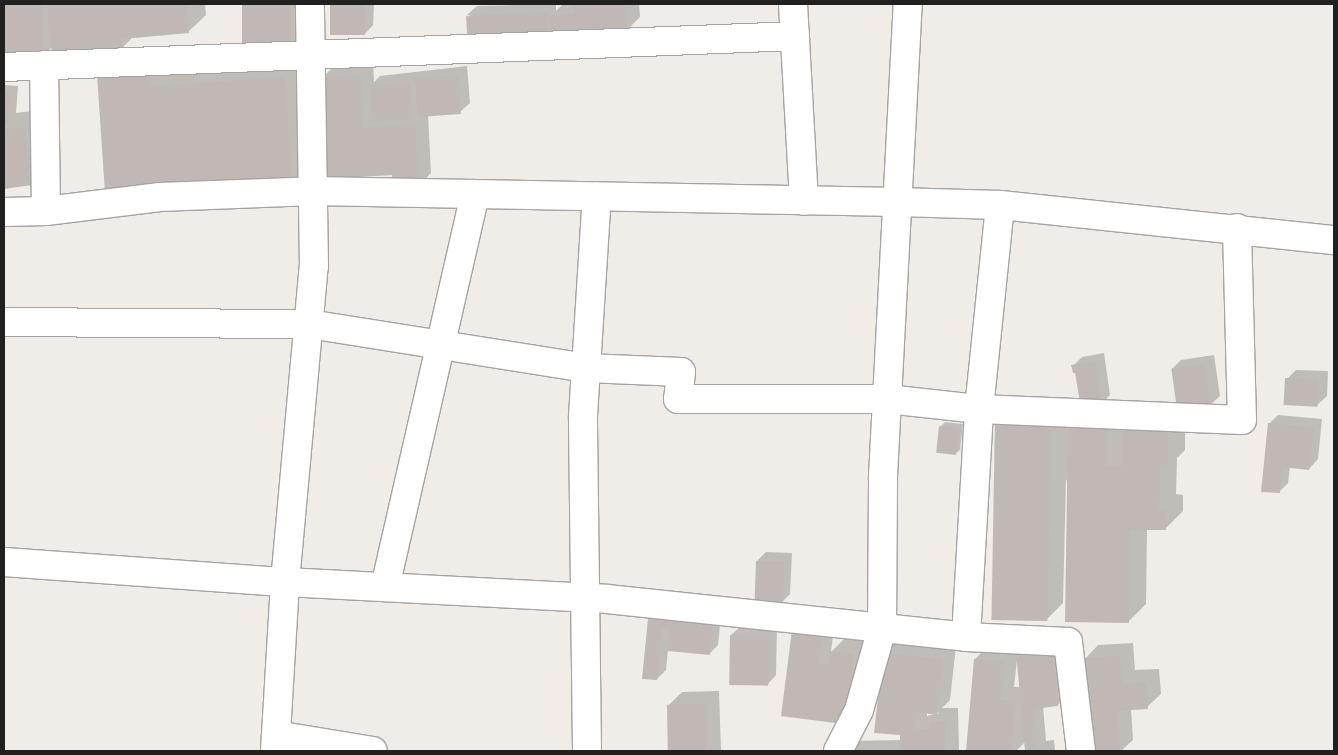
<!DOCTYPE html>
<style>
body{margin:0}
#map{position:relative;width:1338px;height:755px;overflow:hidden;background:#f0ece7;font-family:Barlow,sans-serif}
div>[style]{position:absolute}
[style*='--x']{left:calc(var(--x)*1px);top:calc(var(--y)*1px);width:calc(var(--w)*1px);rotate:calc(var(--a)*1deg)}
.shadow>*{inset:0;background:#0003}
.building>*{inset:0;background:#c0b8b4;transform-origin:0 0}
.roads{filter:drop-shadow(1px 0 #a4a4a4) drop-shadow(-1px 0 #a4a4a4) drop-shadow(0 1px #a4a4a4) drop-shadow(0 -1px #a4a4a4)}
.street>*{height:28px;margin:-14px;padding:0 14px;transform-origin:14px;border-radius:14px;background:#fff}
span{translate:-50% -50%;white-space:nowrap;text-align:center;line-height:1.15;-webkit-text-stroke:5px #fff;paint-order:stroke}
.frame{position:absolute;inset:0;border:5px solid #202020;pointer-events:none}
</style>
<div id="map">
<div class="shadow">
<i style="clip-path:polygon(4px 4px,205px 4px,206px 15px,188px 32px,133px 37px,122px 48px,52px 47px,44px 55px,4px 57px)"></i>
<i style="clip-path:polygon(243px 4px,305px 4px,306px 33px,293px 46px,246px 49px)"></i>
<i style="clip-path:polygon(331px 4px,374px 4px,373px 25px,364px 35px,331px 34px)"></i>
<i style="clip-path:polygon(556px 4px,556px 11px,563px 4px,639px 4px,640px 17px,626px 31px,557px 36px,467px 15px,477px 6px)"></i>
<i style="clip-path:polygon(302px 60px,309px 168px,291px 186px,99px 75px)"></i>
<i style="clip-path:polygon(373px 62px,374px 82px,380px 76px,467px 66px,470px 103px,460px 112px,428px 115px,431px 173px,418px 187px,393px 174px,322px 78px,336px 64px)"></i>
<i style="clip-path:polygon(4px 85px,18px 86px,16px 113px,41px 110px,49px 167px,31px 184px,4px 188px)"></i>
<i style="clip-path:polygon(1104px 353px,1110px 395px,1101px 404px,1073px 366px,1082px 357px)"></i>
<i style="clip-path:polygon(1214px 355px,1220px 396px,1210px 405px,1172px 369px,1181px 360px)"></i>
<i style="clip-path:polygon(1296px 370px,1328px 371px,1327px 396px,1317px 405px,1287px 379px)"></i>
<i style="clip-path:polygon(1068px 402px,1067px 429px,1087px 409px,1123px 410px,1123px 430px,1141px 412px,1185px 412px,1185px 450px,1177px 458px,1176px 494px,1183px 495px,1183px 511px,1165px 529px,1147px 528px,1146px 604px,1128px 622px,1066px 479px,1063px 603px,1046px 620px,996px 418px)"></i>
<i style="clip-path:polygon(1278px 415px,1322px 419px,1318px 459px,1309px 469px,1290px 467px,1288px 483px,1279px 492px,1269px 424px)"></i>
<i style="clip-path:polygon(945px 422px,963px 424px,960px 450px,955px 454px,941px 426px)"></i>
<i style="clip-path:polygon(766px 552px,792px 553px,790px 594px,781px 603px,757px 561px)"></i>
<i style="clip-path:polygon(658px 610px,721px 616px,718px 645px,709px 654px,668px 650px,666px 670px,657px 679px,649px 619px)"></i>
<i style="clip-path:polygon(835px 621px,831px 652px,845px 638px,867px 641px,842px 722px,793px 631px)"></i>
<i style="clip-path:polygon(741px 626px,777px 627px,776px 675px,767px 685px,731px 635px)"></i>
<i style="clip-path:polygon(evenodd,1062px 639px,1067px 696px,1058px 705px,1043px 706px,1046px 741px,1054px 740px,1055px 751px,1026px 751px,1025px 742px,1016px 751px,967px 751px,975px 659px,989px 645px,1062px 639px,1017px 660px,1018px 660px,1020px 687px,1014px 687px,1017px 660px)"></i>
<i style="clip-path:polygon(evenodd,897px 640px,956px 646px,950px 700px,942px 708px,958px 708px,959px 751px,839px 751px,850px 741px,901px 740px,884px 653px,897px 640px,927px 712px,940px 713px,927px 716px,927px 712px)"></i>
<i style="clip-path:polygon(1133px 643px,1135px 670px,1159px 669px,1161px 694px,1147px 707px,1131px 709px,1133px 740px,1121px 751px,1091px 751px,1085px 659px,1098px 645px)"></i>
<i style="clip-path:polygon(719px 691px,721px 751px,670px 751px,668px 706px,682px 692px)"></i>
</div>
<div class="building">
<i style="left:4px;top:4px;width:39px;height:54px"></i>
<i style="clip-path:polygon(47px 4px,186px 4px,189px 33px,122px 39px,123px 49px,52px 56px)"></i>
<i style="left:242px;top:4px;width:49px;height:47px"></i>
<i style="left:330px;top:4px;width:35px;height:31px"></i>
<i style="clip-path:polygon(573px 4px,624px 4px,627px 32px,551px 38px,549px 16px,574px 14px)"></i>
<i style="left:547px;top:12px;width:34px;height:81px;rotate:87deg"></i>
<i style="clip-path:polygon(149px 71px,150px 86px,285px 77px,292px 187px,105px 193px,97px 75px)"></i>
<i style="clip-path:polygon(360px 75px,363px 128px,415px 124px,418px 188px,392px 190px,392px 175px,326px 179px,321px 77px)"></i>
<i style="left:458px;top:75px;width:39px;height:43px;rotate:86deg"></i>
<i style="left:410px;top:83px;width:36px;height:40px;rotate:87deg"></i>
<i style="clip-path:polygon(4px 94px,9px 94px,7px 125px,4px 125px)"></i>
<i style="clip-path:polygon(24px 127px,32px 185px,4px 189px,4px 130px)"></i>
<i style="clip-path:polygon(1095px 362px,1102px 405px,1081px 408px,1075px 373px,1073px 373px,1071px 365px)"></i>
<i style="left:1205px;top:364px;width:42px;height:34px;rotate:82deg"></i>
<i style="left:1285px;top:378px;width:34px;height:27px;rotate:3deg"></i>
<i style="left:995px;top:418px;width:56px;height:202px;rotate:1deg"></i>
<i style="clip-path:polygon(1268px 423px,1314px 428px,1309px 470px,1282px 467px,1280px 493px,1261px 492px)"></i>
<i style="left:939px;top:426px;width:20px;height:27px;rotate:6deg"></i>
<i style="clip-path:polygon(1068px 426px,1106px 427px,1106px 466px,1122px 466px,1122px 429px,1168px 429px,1168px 469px,1160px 468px,1159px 511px,1166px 511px,1166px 530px,1130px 530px,1129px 623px,1065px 622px)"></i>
<i style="left:756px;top:561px;width:28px;height:42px;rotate:2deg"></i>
<i style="clip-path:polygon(648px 619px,712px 625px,710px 655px,668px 651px,670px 628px,662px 627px,657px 680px,642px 679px)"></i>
<i style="clip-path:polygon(792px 630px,822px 634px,818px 663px,828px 664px,830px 651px,854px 654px,843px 724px,781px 716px)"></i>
<i style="left:730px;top:635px;width:39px;height:50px;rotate:1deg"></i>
<i style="clip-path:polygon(1053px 648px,1058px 706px,1033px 709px,1037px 749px,1045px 748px,1045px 751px,1025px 751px,1016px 652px)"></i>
<i style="clip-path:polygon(883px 653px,943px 659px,937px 715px,916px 712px,914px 729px,930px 729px,930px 722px,945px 721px,945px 751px,900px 751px,900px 735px,874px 733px)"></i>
<i style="clip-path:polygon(1120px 656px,1122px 684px,1146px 682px,1148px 709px,1117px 711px,1120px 751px,1090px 751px,1083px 658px)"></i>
<i style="clip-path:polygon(974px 659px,1005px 661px,1001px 700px,1015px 701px,1011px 751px,966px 751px)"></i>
<i style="left:706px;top:704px;width:47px;height:39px;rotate:89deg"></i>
</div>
<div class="roads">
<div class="street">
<i style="--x:793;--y:4;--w:197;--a:86.8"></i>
<i style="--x:44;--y:65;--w:146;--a:89.2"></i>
<i style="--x:4;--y:67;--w:792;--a:-2.24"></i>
<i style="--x:4;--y:212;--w:42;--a:-1.4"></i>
<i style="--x:46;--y:211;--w:115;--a:-7"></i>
<i style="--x:160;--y:197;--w:153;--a:-2.2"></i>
<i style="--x:313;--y:191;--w:584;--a:1.08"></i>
<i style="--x:897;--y:202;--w:103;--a:1.7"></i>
<i style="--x:1000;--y:205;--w:336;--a:6"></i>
<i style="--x:4;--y:322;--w:305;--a:0.4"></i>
<i style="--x:309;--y:324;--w:280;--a:9"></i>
<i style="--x:586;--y:368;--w:95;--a:2.4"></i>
<i style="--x:681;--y:372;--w:27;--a:96"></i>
<i style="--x:678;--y:399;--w:209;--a:0"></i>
<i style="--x:887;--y:399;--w:93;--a:6.2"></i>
<i style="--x:979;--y:409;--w:263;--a:2.4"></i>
<i style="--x:1242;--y:420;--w:192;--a:-91.5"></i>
<i style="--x:4;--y:562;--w:282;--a:4.1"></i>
<i style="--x:285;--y:582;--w:322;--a:3"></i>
<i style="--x:607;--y:599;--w:361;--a:6"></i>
<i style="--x:966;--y:637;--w:102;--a:2.8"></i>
<i style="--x:1068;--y:642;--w:110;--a:83.2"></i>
<i style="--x:385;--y:587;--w:403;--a:-77.1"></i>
<i style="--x:966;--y:637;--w:228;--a:-86.7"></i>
<i style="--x:979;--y:409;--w:205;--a:-84.1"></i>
<i style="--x:276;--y:735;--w:98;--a:9.4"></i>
<i style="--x:275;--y:751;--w:169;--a:-86.6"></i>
<i style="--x:285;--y:582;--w:317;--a:-84.8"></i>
<i style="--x:314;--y:266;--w:262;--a:-90.9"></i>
<i style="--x:587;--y:751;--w:335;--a:-90.7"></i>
<i style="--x:583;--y:416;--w:220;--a:-86.4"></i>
<i style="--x:838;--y:751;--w:46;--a:-62.9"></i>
<i style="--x:859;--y:710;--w:85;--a:-74.3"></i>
<i style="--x:882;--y:628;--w:152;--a:-89.6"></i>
<i style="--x:883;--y:476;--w:473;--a:-87"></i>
</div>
</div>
<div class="frame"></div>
</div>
